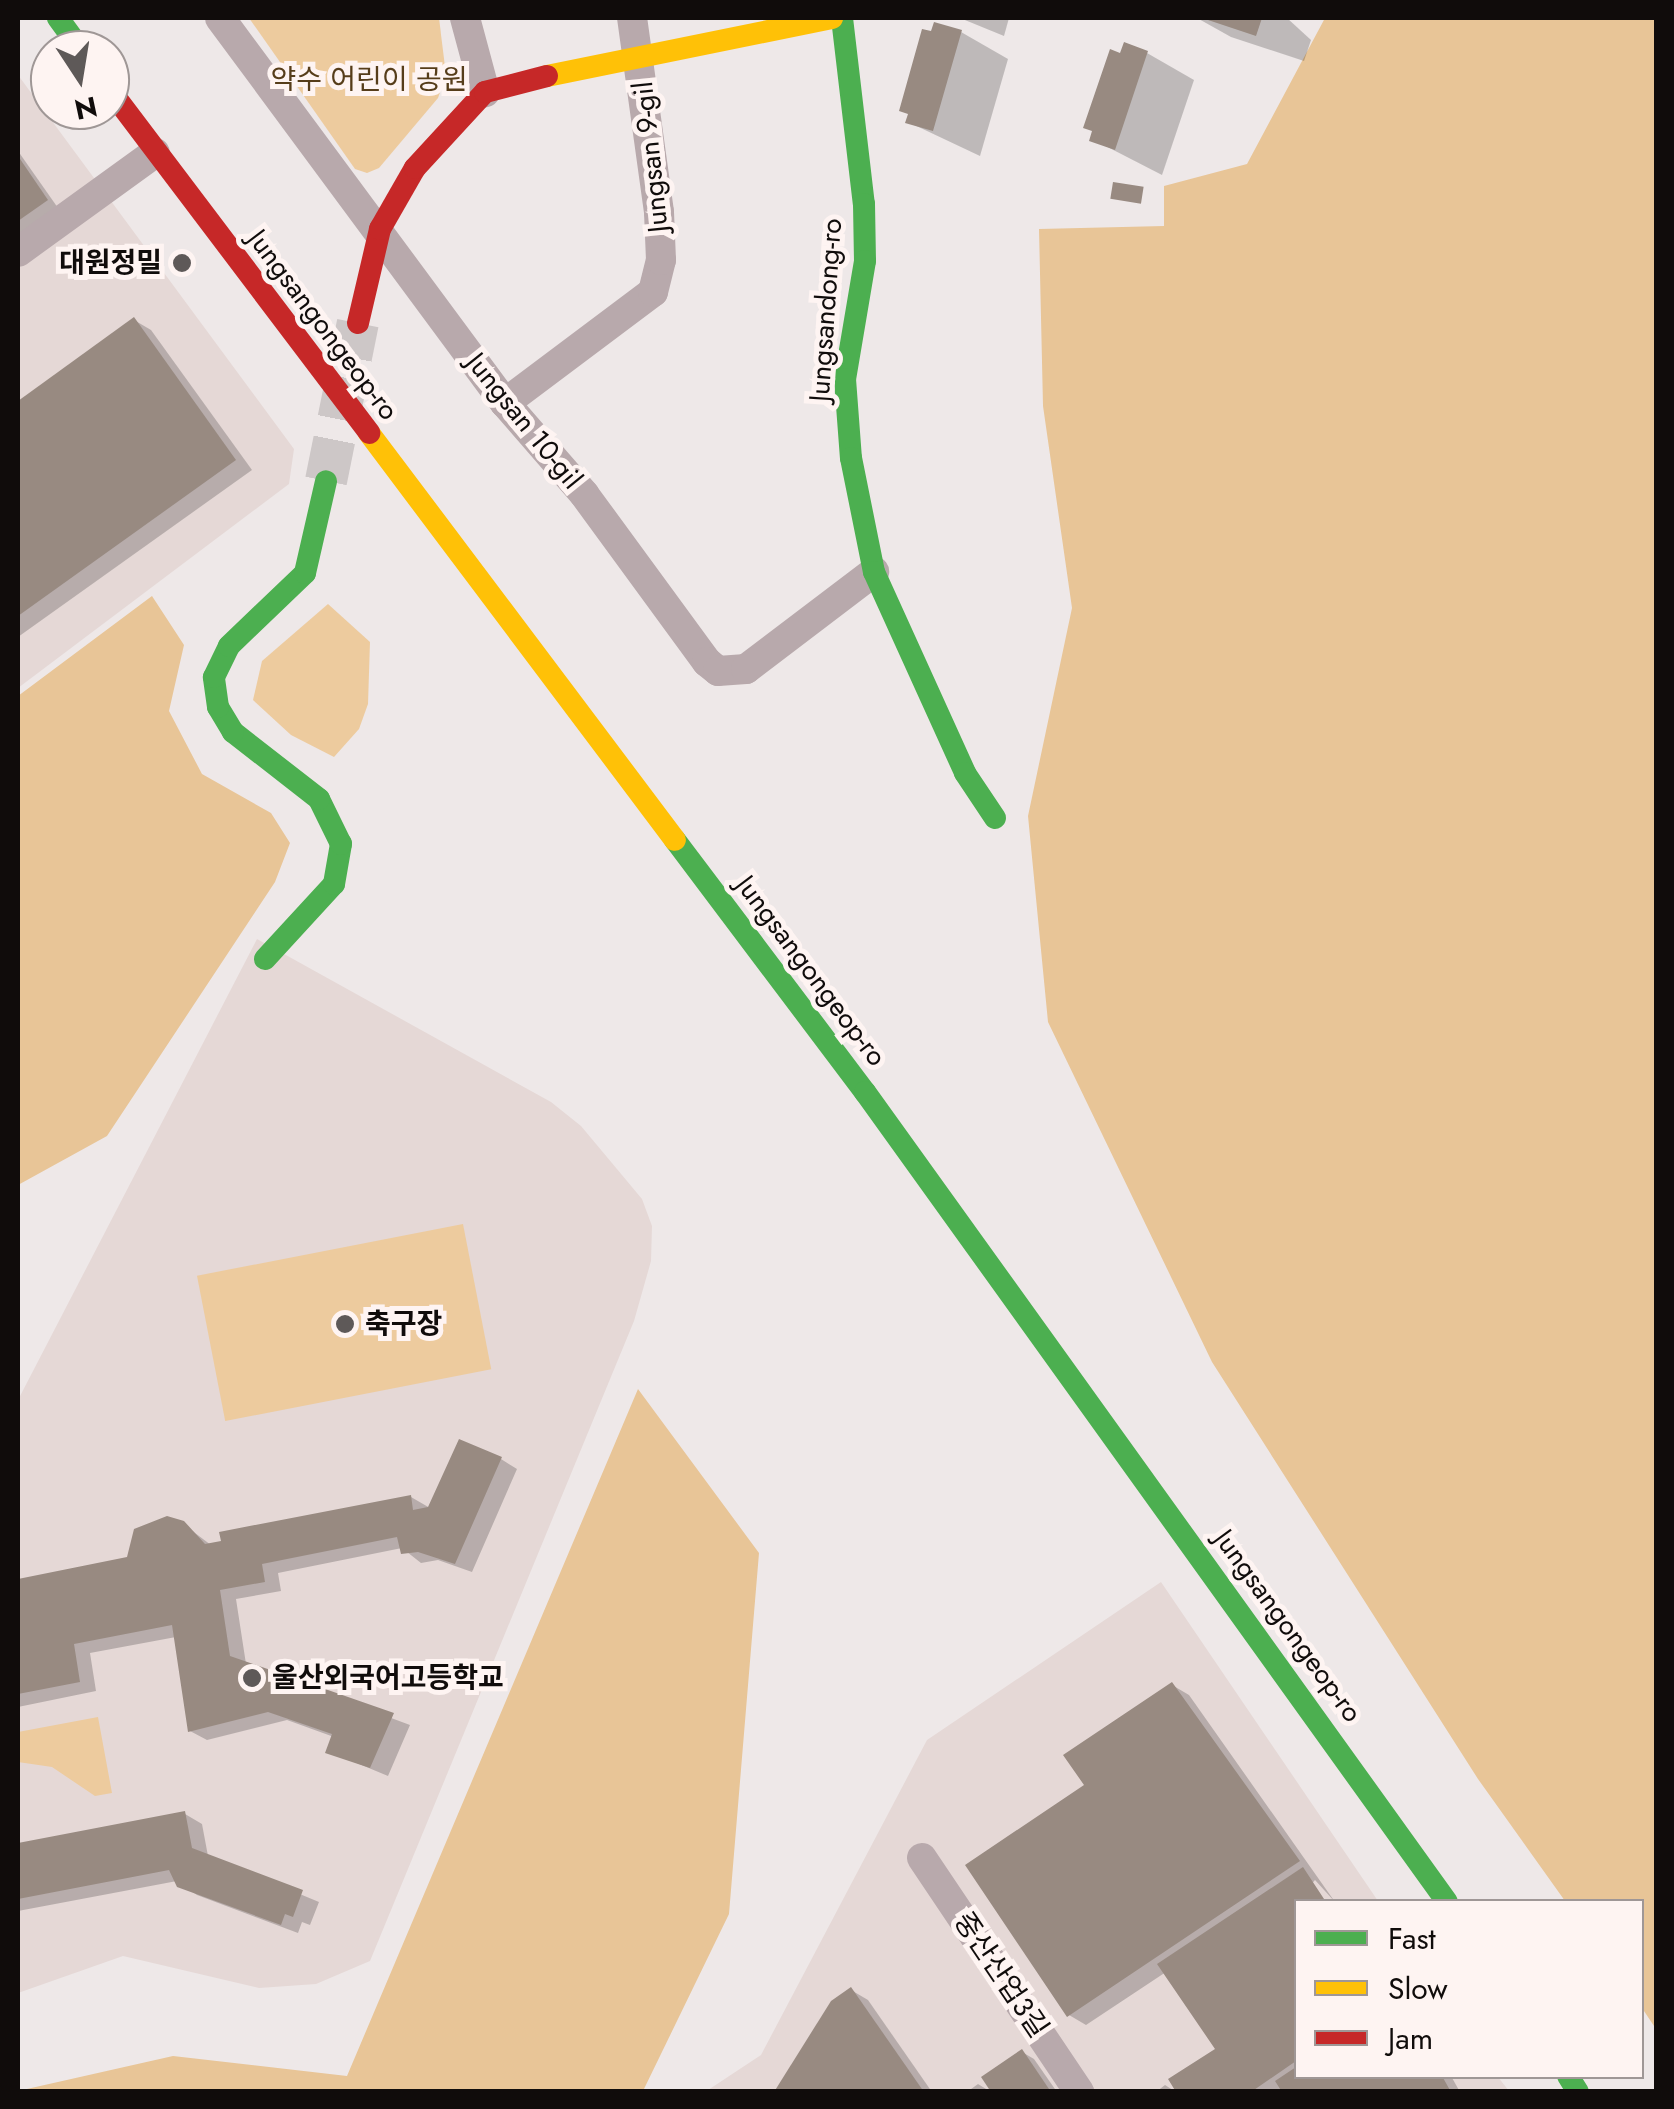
<!DOCTYPE html>
<meta charset="utf-8">
<style>
body{margin:0}
#map{position:relative;width:1674px;height:2109px;overflow:hidden;background:#eee8e8;font-family:Jost,"Noto Sans KR",sans-serif}
div>[style]{position:absolute}
[style*='--x']{left:calc(var(--x)*1px);top:calc(var(--y)*1px);width:calc(var(--w)*1px);rotate:calc(var(--a)*1deg)}
.built>*{inset:0;background:#e5d8d6}
.green>*{inset:0;background:#edcb9e;transform-origin:0 0}
.forest>*{inset:0;background:#e8c597}
.shadow>*{inset:0;background:#0003}
.building>*{inset:0;background:#988a81;transform-origin:0 0}
.secondary-tunnel>*{height:42px;margin-top:-21px;transform-origin:0;background:repeating-linear-gradient(90deg,#cdc7c7 0 42px,transparent 0 63px)}
.street>*{height:30px;margin:-15px;padding:0 15px;transform-origin:15px;border-radius:15px;background:#b8a9ac}
.fast>*{height:22px;margin:-11px;padding:0 11px;transform-origin:11px;border-radius:11px;background:#4caf50}
.slow>*{height:22px;margin:-11px;padding:0 11px;transform-origin:11px;border-radius:11px;background:#ffc107}
.jam>*{height:22px;margin:-11px;padding:0 11px;transform-origin:11px;border-radius:11px;background:#c62828}
.dots>*{width:28px;height:28px;translate:-50% -50%;box-sizing:border-box;border:5px solid #fef4f2;border-radius:50%}
span{translate:-50% -50%;white-space:nowrap;text-align:center;line-height:1.15;-webkit-text-stroke:10px #fef4f2;paint-order:stroke}
.park-label{font-size:28px;color:#563d1a}
.street-label{font-size:28px;color:#100c0b}
.poi-label{font-size:28px;color:#100c0b;font-weight:700}
.right{translate:-100% -50%;text-align:right}
.left{translate:0 -50%;text-align:left}
.frame{position:absolute;inset:0;border:20px solid #100c0b;pointer-events:none}
.legend{position:absolute;left:1294px;top:1899px;width:350px;height:180px;box-sizing:border-box;background:#fef4f2;border:2px solid #9f9796;margin:0;padding:12px 18px;list-style:none;font-size:30px;color:#100c0b}
.legend li{display:flex;align-items:center;gap:20px;height:50px}
.legend b{width:50px;border:2px solid #9f9796}
.north{position:absolute;left:30px;top:30px;width:100px;height:100px;box-sizing:border-box;background:#fef4f2;border:2px solid #9f9796;border-radius:50%;rotate:168deg;font-size:28px;font-weight:700;line-height:40px;text-align:center;color:#100c0b}
.north::after{content:'';display:block;margin:auto;width:35px;height:45px;background:#5e5958;clip-path:polygon(50% 0,100% 100%,50% 72%,0 100%)}
</style>
<div id="map">
<div class="built">
<i style="clip-path:polygon(18px 75px,294px 449px,289px 484px,18px 688px)"></i>
<i style="clip-path:polygon(257px 939px,551px 1102px,581px 1126px,642px 1199px,652px 1226px,651px 1261px,634px 1321px,370px 1961px,316px 1984px,259px 1988px,123px 1956px,18px 1993px,18px 1400px)"></i>
<i style="clip-path:polygon(1161px 1582px,1378px 1901px,1296px 1902px,1296px 2076px,1498px 2077px,1509px 2091px,705px 2092px,761px 2055px,927px 1740px)"></i>
</div>
<div class="green">
<i style="clip-path:polygon(249px 18px,439px 18px,446px 75px,438px 98px,379px 168px,367px 173px,355px 169px)"></i>
<i style="clip-path:polygon(328px 604px,370px 642px,368px 704px,359px 729px,334px 757px,291px 735px,253px 700px,262px 661px)"></i>
<i style="left:463px;top:1224px;width:148px;height:271px;rotate:79deg"></i>
<i style="clip-path:polygon(98px 1717px,112px 1793px,95px 1796px,52px 1767px,18px 1762px,18px 1732px)"></i>
</div>
<div class="forest">
<i style="clip-path:polygon(1325px 18px,1656px 18px,1656px 2029px,1642px 2008px,1642px 1902px,1565px 1901px,1478px 1779px,1212px 1362px,1048px 1022px,1028px 816px,1072px 608px,1043px 406px,1039px 229px,1164px 226px,1164px 186px,1247px 164px)"></i>
<i style="clip-path:polygon(152px 596px,184px 645px,169px 711px,202px 774px,271px 813px,290px 843px,275px 882px,107px 1136px,18px 1185px,18px 696px)"></i>
<i style="clip-path:polygon(638px 1389px,759px 1553px,729px 1914px,643px 2091px,18px 2091px,173px 2056px,347px 2076px)"></i>
</div>
<div class="shadow">
<i style="clip-path:polygon(960px 18px,1009px 18px,1004px 36px)"></i>
<i style="clip-path:polygon(1197px 18px,1287px 18px,1311px 40px,1304px 61px,1231px 37px)"></i>
<i style="clip-path:polygon(961px 32px,1008px 59px,980px 156px,908px 122px)"></i>
<i style="clip-path:polygon(1147px 53px,1194px 80px,1162px 175px,1092px 139px,1122px 56px)"></i>
<i style="clip-path:polygon(18px 151px,58px 208px,18px 236px)"></i>
<i style="clip-path:polygon(134px 320px,151px 330px,252px 470px,18px 637px,18px 404px)"></i>
<i style="clip-path:polygon(501px 1459px,517px 1469px,472px 1572px,438px 1560px,421px 1563px,402px 1548px,278px 1573px,281px 1591px,236px 1599px,246px 1664px,410px 1725px,388px 1776px,328px 1751px,334px 1737px,287px 1720px,207px 1740px,190px 1731px,176px 1637px,90px 1653px,96px 1691px,18px 1707px,18px 1581px,129px 1559px,183px 1524px,211px 1545px,411px 1497px,430px 1508px)"></i>
<i style="clip-path:polygon(1172px 1685px,1189px 1695px,1335px 1902px,1315px 1880px,1296px 1902px,1296px 2076px,1451px 2076px,1460px 2092px,1179px 2092px,1218px 2049px,1166px 1972px,1086px 2025px,1069px 2015px,1088px 1786px)"></i>
<i style="clip-path:polygon(185px 1814px,202px 1824px,208px 1856px,319px 1902px,310px 1925px,302px 1922px,298px 1933px,197px 1895px,177px 1881px,18px 1911px,18px 1845px)"></i>
<i style="clip-path:polygon(851px 1990px,868px 2000px,932px 2092px,777px 2092px)"></i>
<i style="clip-path:polygon(1022px 2052px,1034px 2059px,1057px 2092px,994px 2092px)"></i>
<i style="clip-path:polygon(978px 2084px,991px 2092px,967px 2092px)"></i>
<i style="clip-path:polygon(1165px 2085px,1176px 2092px,1156px 2092px)"></i>
</div>
<div class="building">
<i style="clip-path:polygon(1202px 18px,1262px 18px,1256px 36px)"></i>
<i style="clip-path:polygon(934px 22px,962px 30px,933px 131px,905px 123px,908px 114px,899px 111px,922px 29px,931px 31px)"></i>
<i style="clip-path:polygon(1124px 42px,1148px 51px,1115px 150px,1089px 141px,1092px 131px,1083px 128px,1110px 49px,1120px 53px)"></i>
<i style="clip-path:polygon(18px 156px,48px 200px,18px 221px)"></i>
<i style="left:1113px;top:182px;width:31px;height:17px;rotate:9deg"></i>
<i style="clip-path:polygon(134px 317px,236px 460px,18px 616px,18px 401px)"></i>
<i style="clip-path:polygon(459px 1439px,502px 1457px,455px 1564px,418px 1552px,401px 1554px,397px 1537px,262px 1564px,265px 1582px,220px 1590px,230px 1656px,394px 1713px,370px 1768px,325px 1753px,332px 1734px,268px 1712px,188px 1732px,172px 1625px,74px 1644px,80px 1682px,18px 1694px,18px 1579px,127px 1557px,134px 1529px,167px 1516px,184px 1521px,205px 1544px,221px 1541px,219px 1532px,411px 1495px,413px 1510px,428px 1507px)"></i>
<i style="clip-path:polygon(1172px 1682px,1300px 1861px,1067px 2017px,965px 1865px,1084px 1785px,1063px 1755px)"></i>
<i style="clip-path:polygon(185px 1811px,192px 1848px,303px 1890px,293px 1917px,285px 1914px,281px 1925px,177px 1887px,169px 1870px,18px 1899px,18px 1843px)"></i>
<i style="clip-path:polygon(1303px 1867px,1326px 1902px,1296px 1902px,1296px 2061px,1251px 2092px,1176px 2092px,1168px 2079px,1215px 2049px,1157px 1964px)"></i>
<i style="clip-path:polygon(851px 1987px,924px 2092px,774px 2092px,831px 2001px)"></i>
<i style="clip-path:polygon(1022px 2049px,1051px 2092px,991px 2092px,981px 2077px)"></i>
<i style="clip-path:polygon(1296px 2067px,1296px 2076px,1442px 2076px,1451px 2092px,1282px 2092px,1275px 2081px)"></i>
</div>
<div class="secondary-tunnel">
<i style="--x:326;--y:481;--w:161;--a:-78.6"></i>
</div>
<div class="street">
<i style="--x:220;--y:18;--w:479;--a:53.5"></i>
<i style="--x:505;--y:403;--w:121;--a:49"></i>
<i style="--x:584;--y:494;--w:208;--a:53.8"></i>
<i style="--x:707;--y:662;--w:14;--a:39"></i>
<i style="--x:718;--y:671;--w:28;--a:-4"></i>
<i style="--x:746;--y:669;--w:161;--a:-37.2"></i>
<i style="--x:465;--y:18;--w:77;--a:74.9"></i>
<i style="--x:18;--y:252;--w:169;--a:-35.9"></i>
<i style="--x:505;--y:403;--w:185;--a:-36.9"></i>
<i style="--x:653;--y:292;--w:33;--a:-76"></i>
<i style="--x:661;--y:260;--w:48;--a:-92.4"></i>
<i style="--x:659;--y:212;--w:196;--a:-97.9"></i>
<i style="--x:922;--y:1858;--w:282;--a:56.1"></i>
</div>
<div class="fast">
<i style="--x:58;--y:18;--w:39;--a:54"></i>
<i style="--x:842;--y:18;--w:187;--a:83.3"></i>
<i style="--x:864;--y:204;--w:57;--a:89"></i>
<i style="--x:865;--y:261;--w:120;--a:99.6"></i>
<i style="--x:845;--y:379;--w:79;--a:85.7"></i>
<i style="--x:851;--y:458;--w:116;--a:78.6"></i>
<i style="--x:874;--y:572;--w:221;--a:65.6"></i>
<i style="--x:965;--y:773;--w:54;--a:56.3"></i>
<i style="--x:675;--y:840;--w:316;--a:53"></i>
<i style="--x:865;--y:1092;--w:997;--a:54.3"></i>
<i style="--x:265;--y:959;--w:102;--a:-47.4"></i>
<i style="--x:334;--y:884;--w:41;--a:-80.1"></i>
<i style="--x:341;--y:844;--w:50;--a:-116.1"></i>
<i style="--x:319;--y:799;--w:109;--a:-142.1"></i>
<i style="--x:233;--y:732;--w:29;--a:-121"></i>
<i style="--x:218;--y:707;--w:30;--a:-98"></i>
<i style="--x:214;--y:677;--w:34;--a:-64"></i>
<i style="--x:229;--y:646;--w:105;--a:-43.8"></i>
<i style="--x:305;--y:573;--w:94;--a:-77.1"></i>
<i style="--x:1568;--y:2076;--w:19;--a:58"></i>
</div>
<div class="slow">
<i style="--x:547;--y:76;--w:291;--a:-11.5"></i>
<i style="--x:369;--y:433;--w:509;--a:53.06"></i>
</div>
<div class="jam">
<i style="--x:110;--y:90;--w:430;--a:52.9"></i>
<i style="--x:358;--y:323;--w:97;--a:-76.8"></i>
<i style="--x:380;--y:229;--w:70;--a:-60.2"></i>
<i style="--x:415;--y:168;--w:103;--a:-47.4"></i>
<i style="--x:485;--y:92;--w:64;--a:-14.5"></i>
</div>
<div class="dots">
<i style="left:182px;top:263px;background:#5e5958"></i>
<i style="left:345px;top:1324px;background:#5e5958"></i>
<i style="left:252px;top:1678px;background:#5e5958"></i>
</div>
<div class="park-label">
<span style="left:369px;top:80px">약수 어린이 공원</span>
</div>
<div class="street-label">
<span style="left:651px;top:157px;rotate:-96deg">Jungsan 9-gil</span>
<span style="left:826px;top:310px;rotate:-86deg">Jungsandong-ro</span>
<span style="left:323px;top:325px;rotate:53deg">Jungsangongeop-ro</span>
<span style="left:524px;top:421px;rotate:51deg">Jungsan 10-gil</span>
<span style="left:811px;top:971px;rotate:53deg">Jungsangongeop-ro</span>
<span style="left:1288px;top:1626px;rotate:54deg">Jungsangongeop-ro</span>
<span style="left:1001px;top:1975px;rotate:56deg">중산산업3길</span>
</div>
<div class="poi-label">
<span class="right" style="left:162px;top:263px">대원정밀</span>
<span class="left" style="left:365px;top:1324px">축구장</span>
<span class="left" style="left:272px;top:1678px">울산외국어고등학교</span>
</div>
<div class="frame"></div>
<ul class="legend">
<li><b style="height:12px;background:#4caf50"></b>Fast</li>
<li><b style="height:12px;background:#ffc107"></b>Slow</li>
<li><b style="height:12px;background:#c62828"></b>Jam</li>
</ul>
<div class="north">N</div>
</div>
